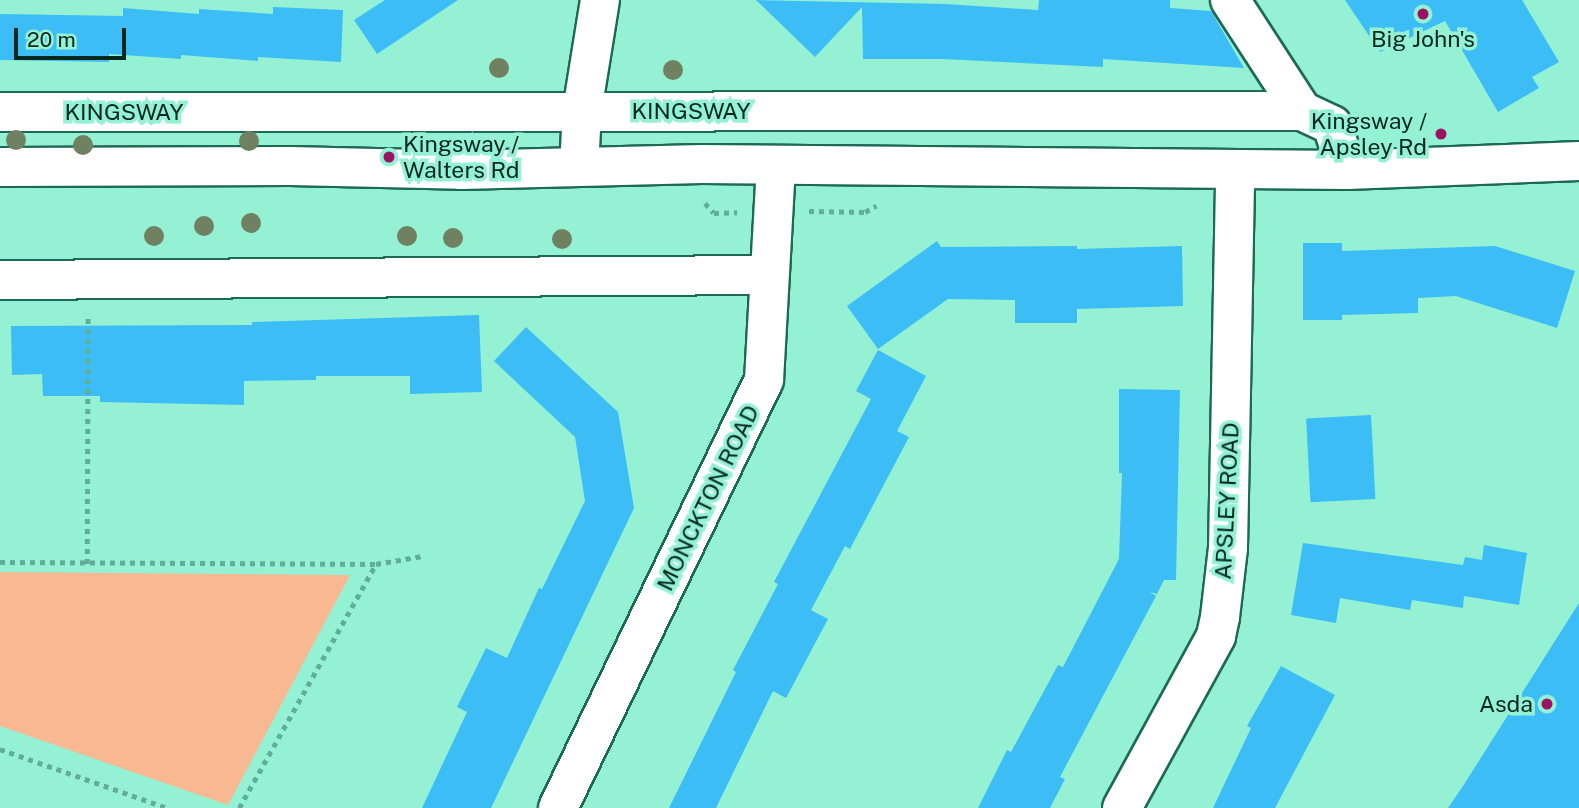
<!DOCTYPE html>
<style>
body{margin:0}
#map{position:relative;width:1579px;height:808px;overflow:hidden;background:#94f1d4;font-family:"Public Sans",sans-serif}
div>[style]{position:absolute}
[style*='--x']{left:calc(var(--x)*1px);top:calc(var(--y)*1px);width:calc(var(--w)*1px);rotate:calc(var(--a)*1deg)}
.green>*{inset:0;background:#f7b892}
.building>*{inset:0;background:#3dbdf5;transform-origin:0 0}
.path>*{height:4.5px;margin-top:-2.25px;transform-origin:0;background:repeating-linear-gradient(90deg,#62ad96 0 5px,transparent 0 10px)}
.roads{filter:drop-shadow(2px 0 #1e6956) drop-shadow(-2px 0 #1e6956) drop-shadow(0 2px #1e6956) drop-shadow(0 -2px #1e6956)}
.minor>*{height:38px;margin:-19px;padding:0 19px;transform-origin:19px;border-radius:19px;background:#fff}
.trees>*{width:20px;height:20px;margin:-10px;border-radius:50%;background:#6f8160}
.dots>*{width:19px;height:19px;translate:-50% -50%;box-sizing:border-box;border:4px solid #94f1d4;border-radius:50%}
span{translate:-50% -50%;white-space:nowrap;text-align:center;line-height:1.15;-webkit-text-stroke:7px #94f1d4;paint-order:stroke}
.poi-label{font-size:23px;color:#00281e}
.right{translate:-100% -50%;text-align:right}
.left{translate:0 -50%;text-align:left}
.street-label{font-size:23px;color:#00281e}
.scale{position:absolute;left:14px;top:28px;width:112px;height:32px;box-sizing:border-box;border:4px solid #00281e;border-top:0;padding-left:9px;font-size:21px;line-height:24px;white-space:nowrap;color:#00281e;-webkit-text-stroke:5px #94f1d4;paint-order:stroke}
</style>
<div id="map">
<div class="green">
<i style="clip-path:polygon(0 572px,350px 575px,228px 805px,0 726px)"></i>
</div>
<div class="building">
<i style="clip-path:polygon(385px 0,458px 0,377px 54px,354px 20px)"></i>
<i style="clip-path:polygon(756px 0,945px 4px,1038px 10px,1039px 0,1170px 0,1170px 8px,1211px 11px,1244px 68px,1103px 59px,1103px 67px,942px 59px,863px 59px,862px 7px,815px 57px)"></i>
<i style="clip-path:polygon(1345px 0,1522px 0,1559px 62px,1532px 77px,1539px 88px,1498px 112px,1445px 21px,1380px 52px)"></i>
<i style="clip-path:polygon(273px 7px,343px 10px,341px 62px,258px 57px,258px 61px,181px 55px,181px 59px,109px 54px,109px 62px,0 60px,0 14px,123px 16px,123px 8px,199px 14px,199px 9px,273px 14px)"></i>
<i style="clip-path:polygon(937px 241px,941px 247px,1077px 246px,1077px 249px,1182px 246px,1183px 306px,1077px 309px,1077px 323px,1015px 323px,1015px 300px,948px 299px,878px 349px,847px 306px)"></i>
<i style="clip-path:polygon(1303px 243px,1342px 243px,1342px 251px,1495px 246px,1575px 271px,1557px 328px,1456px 296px,1418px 298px,1418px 313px,1342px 315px,1342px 320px,1303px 320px)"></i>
<i style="clip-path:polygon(479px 315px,482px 392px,410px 394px,410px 376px,316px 376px,316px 380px,244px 381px,244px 405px,100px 402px,100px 396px,43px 396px,42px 374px,12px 375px,11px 326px,252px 325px,252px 322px)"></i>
<i style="clip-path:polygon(526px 327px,618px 412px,634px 508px,491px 808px,422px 808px,467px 712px,457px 707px,486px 648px,507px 658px,539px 588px,542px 589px,585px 501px,575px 437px,494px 361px)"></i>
<i style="clip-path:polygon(878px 350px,926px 376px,897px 431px,909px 437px,850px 549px,845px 546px,811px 610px,828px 619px,786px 698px,773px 691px,716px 808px,669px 808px,736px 672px,733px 670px,778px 584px,774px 582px,871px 399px,856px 391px)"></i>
<i style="clip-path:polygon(1119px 389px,1180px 390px,1176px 580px,1164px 580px,1157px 594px,1150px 592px,1156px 596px,1060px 777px,1065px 779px,1050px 808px,978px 808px,1007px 750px,1011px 752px,1058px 665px,1063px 667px,1119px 559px,1122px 473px,1119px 473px)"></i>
<i style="left:1371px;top:415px;width:84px;height:65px;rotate:87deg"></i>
<i style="clip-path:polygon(1303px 543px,1463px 565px,1465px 557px,1482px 560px,1484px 545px,1527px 553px,1519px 605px,1464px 596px,1463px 608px,1412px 600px,1410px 610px,1340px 598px,1336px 623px,1291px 615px)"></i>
<i style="clip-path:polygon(1579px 603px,1579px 808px,1448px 808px,1463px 786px)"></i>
<i style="clip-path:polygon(1281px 666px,1335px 695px,1275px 808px,1213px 808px,1251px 728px,1247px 726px)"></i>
</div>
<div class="path">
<i style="--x:705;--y:203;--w:13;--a:48"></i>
<i style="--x:714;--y:213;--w:23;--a:-2"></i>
<i style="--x:809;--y:211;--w:56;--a:1"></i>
<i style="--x:865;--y:212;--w:13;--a:-29"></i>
<i style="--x:0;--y:562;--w:376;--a:0.3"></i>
<i style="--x:376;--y:564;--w:47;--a:-9.9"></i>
<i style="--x:87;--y:564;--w:248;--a:-89.8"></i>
<i style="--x:0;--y:749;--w:178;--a:19.4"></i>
<i style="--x:239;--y:808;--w:280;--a:-60.7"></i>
</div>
<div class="roads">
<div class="minor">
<i style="--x:1230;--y:0;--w:132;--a:57"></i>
<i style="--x:0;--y:112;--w:1302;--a:-0.04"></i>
<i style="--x:1302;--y:111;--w:33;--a:25"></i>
<i style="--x:1332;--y:125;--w:47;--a:71.6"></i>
<i style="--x:0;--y:167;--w:290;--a:-0.2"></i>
<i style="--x:290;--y:166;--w:171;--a:1.3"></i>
<i style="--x:461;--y:170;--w:241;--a:-1.4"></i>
<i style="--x:702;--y:164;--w:645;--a:0.53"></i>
<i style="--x:1347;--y:170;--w:232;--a:-2.2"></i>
<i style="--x:579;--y:167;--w:56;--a:-86.9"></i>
<i style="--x:582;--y:111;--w:112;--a:-80.8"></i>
<i style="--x:0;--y:280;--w:768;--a:-0.37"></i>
<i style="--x:558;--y:808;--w:475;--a:-64.3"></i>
<i style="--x:764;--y:380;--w:213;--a:-86.8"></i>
<i style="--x:1122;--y:808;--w:196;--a:-61.3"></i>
<i style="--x:1216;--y:636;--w:19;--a:-78"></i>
<i style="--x:1220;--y:617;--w:69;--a:-83.4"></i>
<i style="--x:1228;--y:548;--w:378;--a:-88.9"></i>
</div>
</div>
<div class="trees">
<i style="left:499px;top:68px"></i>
<i style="left:673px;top:70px"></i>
<i style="left:16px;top:140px"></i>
<i style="left:249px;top:141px"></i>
<i style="left:83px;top:145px"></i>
<i style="left:251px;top:223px"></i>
<i style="left:204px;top:226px"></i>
<i style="left:154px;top:236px"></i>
<i style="left:407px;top:236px"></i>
<i style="left:453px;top:238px"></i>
<i style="left:562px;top:239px"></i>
</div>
<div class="dots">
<i style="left:1423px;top:14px;background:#9c1262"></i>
<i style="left:1441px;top:134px;background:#9c1262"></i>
<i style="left:389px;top:157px;background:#9c1262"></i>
<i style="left:1547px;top:704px;background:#9c1262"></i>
</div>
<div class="poi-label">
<span style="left:1423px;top:39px">Big John's</span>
<span class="right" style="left:1427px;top:134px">Kingsway /<br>Apsley Rd</span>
<span class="left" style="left:403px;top:157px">Kingsway /<br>Walters Rd</span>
<span class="right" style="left:1533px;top:704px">Asda</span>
</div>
<div class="street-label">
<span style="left:691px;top:111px">KINGSWAY</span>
<span style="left:124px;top:112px">KINGSWAY</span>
<span style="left:708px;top:498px;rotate:-64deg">MONCKTON ROAD</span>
<span style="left:1227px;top:501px;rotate:-87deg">APSLEY ROAD</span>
</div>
<div class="scale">20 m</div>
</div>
